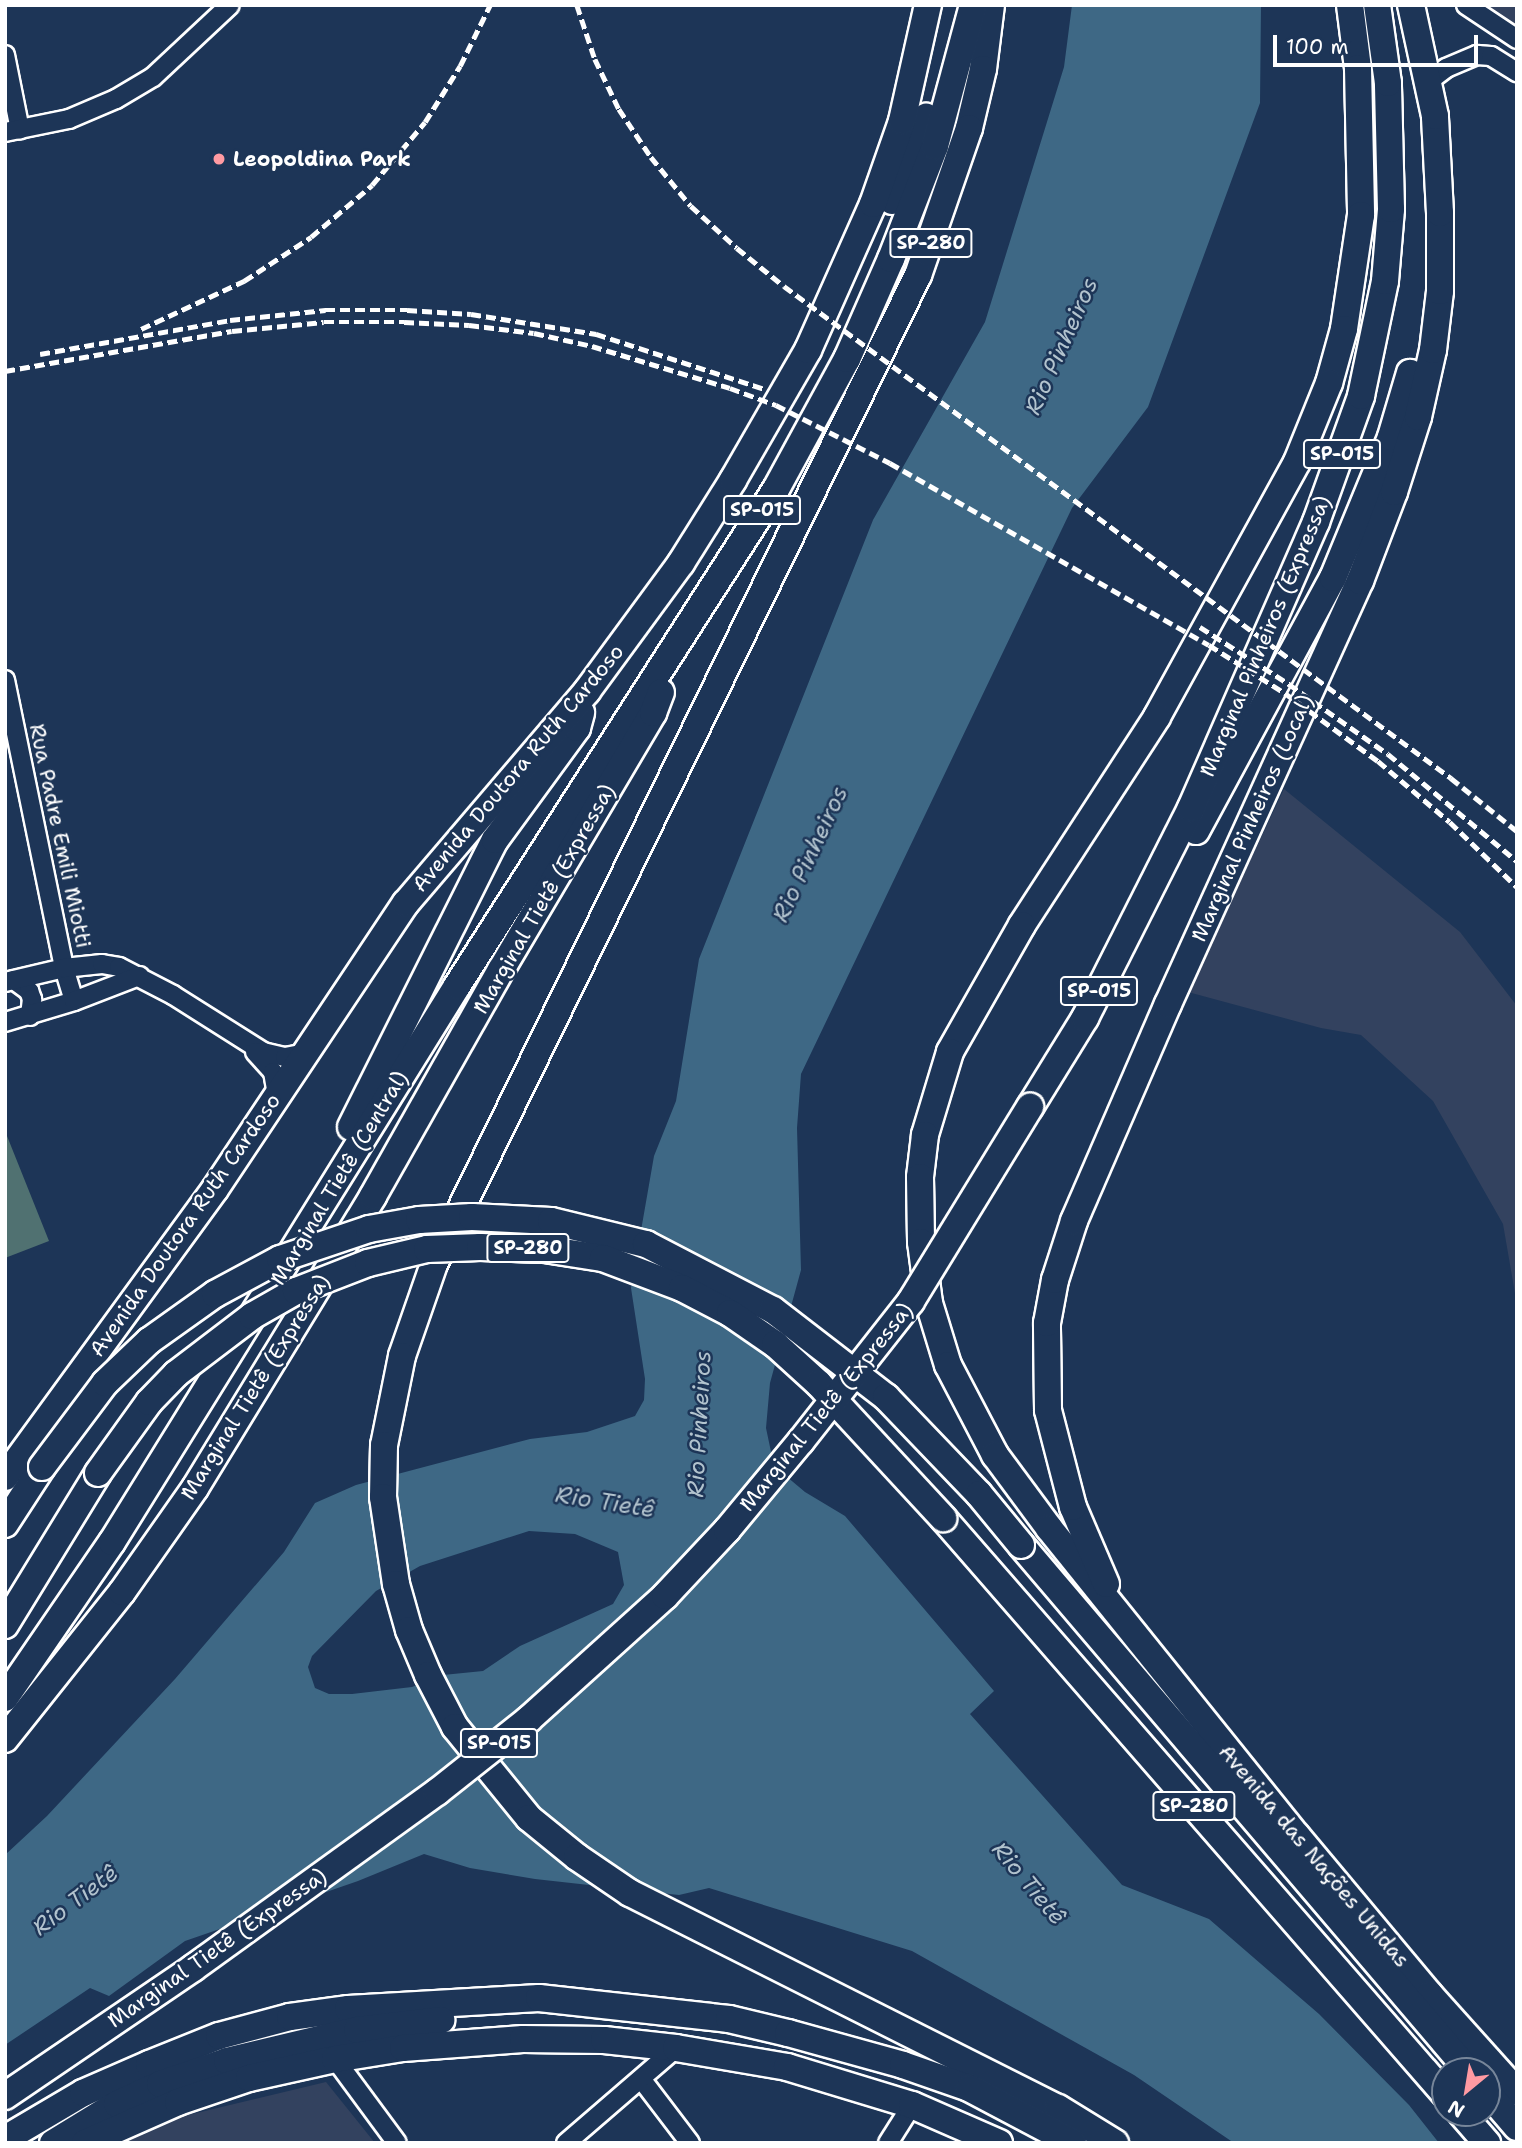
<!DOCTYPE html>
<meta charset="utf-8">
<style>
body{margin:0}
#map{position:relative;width:1522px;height:2148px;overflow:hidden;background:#1d3557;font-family:"Shantell Sans",sans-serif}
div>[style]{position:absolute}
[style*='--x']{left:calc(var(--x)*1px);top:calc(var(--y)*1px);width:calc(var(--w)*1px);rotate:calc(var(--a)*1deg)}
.built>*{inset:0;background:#33425f}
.green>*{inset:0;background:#507171}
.water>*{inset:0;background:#3e6885}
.roads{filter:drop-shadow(2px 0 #fff) drop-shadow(-2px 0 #fff) drop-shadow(0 2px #fff) drop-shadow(0 -2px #fff)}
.minor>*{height:18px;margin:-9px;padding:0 9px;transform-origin:9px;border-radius:9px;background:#1d3557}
.highway>*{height:26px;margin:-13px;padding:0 13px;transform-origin:13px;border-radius:13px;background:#1d3557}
.rail>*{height:4.5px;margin-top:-2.25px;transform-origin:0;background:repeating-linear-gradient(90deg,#fff 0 10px,transparent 0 15px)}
.bridges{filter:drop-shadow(2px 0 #fff) drop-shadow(-2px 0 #fff) drop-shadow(0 2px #fff) drop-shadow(0 -2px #fff)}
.highway-bridge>*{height:26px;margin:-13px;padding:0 13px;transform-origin:13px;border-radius:13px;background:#1d3557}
.dots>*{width:19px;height:19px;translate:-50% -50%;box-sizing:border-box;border:4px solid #1d3557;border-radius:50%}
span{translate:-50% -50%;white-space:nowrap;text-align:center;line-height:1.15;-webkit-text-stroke:5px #1d3557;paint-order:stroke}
.shield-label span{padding:2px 5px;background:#1d3557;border:2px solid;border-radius:5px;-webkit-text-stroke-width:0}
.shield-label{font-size:19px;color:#fff;font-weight:700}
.poi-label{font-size:21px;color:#fff;font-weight:700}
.left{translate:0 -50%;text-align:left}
.street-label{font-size:21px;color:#fff}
.water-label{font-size:23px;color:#b2c3ce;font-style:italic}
.frame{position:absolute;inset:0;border:7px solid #fff;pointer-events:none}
.north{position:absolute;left:1431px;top:2057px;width:70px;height:70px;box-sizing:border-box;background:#1d3557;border:2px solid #77869a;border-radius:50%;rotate:210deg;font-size:19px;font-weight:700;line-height:28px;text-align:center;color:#fff}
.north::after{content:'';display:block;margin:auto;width:24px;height:32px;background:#ff9aa2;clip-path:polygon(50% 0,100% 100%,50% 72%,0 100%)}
.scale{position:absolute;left:1273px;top:35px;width:205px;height:32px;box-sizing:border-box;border:4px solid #fff;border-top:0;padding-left:9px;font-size:21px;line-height:24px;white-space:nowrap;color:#fff;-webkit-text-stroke:5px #1d3557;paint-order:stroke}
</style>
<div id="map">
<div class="built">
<i style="clip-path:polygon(1466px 5px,1517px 5px,1517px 39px)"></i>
<i style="clip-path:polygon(1284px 789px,1460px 932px,1517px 1006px,1517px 1305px,1503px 1224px,1433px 1101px,1361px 1035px,1321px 1028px,1188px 992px)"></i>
<i style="clip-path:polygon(326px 2082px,375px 2143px,124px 2143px,184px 2116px)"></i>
</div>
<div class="green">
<i style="clip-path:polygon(5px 1131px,49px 1241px,5px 1258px)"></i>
</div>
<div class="water">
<i style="clip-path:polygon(evenodd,1072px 5px,1261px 5px,1260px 103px,1148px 407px,1072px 508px,801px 1074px,797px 1128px,801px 1270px,770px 1383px,766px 1428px,774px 1466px,805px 1492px,845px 1516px,994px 1691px,970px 1714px,1122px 1885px,1209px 1919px,1319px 2014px,1409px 2105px,1439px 2143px,1234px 2143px,1134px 2075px,912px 1951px,709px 1888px,679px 1895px,535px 1879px,470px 1868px,424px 1854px,358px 1881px,185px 1941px,109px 1996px,90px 1988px,5px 2045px,5px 1855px,47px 1816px,175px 1679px,284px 1552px,315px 1503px,356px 1485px,530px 1439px,587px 1432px,635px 1416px,644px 1400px,645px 1379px,631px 1288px,654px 1156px,676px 1101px,699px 959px,873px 520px,985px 322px,1064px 67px,1072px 5px,529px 1531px,575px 1534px,618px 1552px,624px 1585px,613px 1604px,520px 1646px,483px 1671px,443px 1675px,412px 1687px,352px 1694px,329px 1694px,315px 1688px,308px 1667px,312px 1656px,376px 1591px,420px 1566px,529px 1531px)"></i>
</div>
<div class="roads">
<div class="minor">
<i style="--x:1466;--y:5;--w:61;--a:33.7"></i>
<i style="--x:5;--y:55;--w:76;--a:78.7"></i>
<i style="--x:1429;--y:81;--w:21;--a:-37"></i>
<i style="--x:1446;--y:68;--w:34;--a:-23"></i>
<i style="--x:1477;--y:55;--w:14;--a:4"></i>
<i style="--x:1491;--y:56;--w:31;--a:32"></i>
<i style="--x:5;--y:132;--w:65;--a:-11.5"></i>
<i style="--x:69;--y:119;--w:51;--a:-23.1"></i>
<i style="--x:116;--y:99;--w:43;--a:-30.7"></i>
<i style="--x:153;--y:77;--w:105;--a:-43.1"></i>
<i style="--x:5;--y:680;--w:294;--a:78.4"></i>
<i style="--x:64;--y:968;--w:34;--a:73"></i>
<i style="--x:14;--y:980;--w:19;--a:36"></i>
<i style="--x:29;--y:991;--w:9;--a:69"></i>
<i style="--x:32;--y:999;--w:17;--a:97"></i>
<i style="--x:5;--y:982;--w:61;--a:-13.3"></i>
<i style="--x:64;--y:968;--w:38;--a:-6"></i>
<i style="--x:102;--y:964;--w:17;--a:10"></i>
<i style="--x:119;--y:967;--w:61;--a:27.4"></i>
<i style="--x:173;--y:995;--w:107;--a:32.3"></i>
<i style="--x:263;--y:1052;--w:23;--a:13"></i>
<i style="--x:285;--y:1057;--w:21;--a:-11"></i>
<i style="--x:5;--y:1022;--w:72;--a:-16.9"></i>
<i style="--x:74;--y:1001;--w:70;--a:-21"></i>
<i style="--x:255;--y:1052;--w:27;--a:48"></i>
<i style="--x:273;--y:1072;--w:23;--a:80"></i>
<i style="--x:335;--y:2059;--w:104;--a:53.6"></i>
<i style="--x:642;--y:2080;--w:79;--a:52.7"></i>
<i style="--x:566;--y:2143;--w:145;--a:-40.8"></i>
<i style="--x:888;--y:2143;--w:45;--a:-57.7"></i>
</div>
<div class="highway">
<i style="--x:991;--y:5;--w:64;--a:97.1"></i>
<i style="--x:983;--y:69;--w:61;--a:103.3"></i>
<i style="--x:969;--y:128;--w:156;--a:109.1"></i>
<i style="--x:918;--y:275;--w:1101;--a:116.08"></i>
<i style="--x:434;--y:1264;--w:97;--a:109.2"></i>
<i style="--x:402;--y:1356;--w:91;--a:101.4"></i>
<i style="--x:384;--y:1445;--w:52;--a:91.1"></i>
<i style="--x:383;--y:1497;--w:88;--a:81.5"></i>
<i style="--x:396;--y:1584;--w:48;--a:74.2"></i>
<i style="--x:409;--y:1630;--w:49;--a:67.1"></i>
<i style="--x:428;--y:1675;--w:59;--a:62.6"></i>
<i style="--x:455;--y:1727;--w:117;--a:50.9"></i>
<i style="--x:529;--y:1818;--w:62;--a:39.1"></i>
<i style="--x:577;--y:1857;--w:64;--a:34.2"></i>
<i style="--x:630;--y:1893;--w:479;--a:26.7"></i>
<i style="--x:1058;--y:2108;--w:67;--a:31.6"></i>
<i style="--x:1350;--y:5;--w:64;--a:82.8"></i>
<i style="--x:1358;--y:68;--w:147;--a:88.8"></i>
<i style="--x:1361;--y:215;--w:115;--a:98.5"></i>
<i style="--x:1344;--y:329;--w:56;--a:105.5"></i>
<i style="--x:1329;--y:383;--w:85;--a:112.1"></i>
<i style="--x:1297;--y:462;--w:291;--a:118.8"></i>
<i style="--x:1157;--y:717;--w:248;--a:123"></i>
<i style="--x:1022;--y:925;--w:146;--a:119.6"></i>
<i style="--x:950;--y:1052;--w:87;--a:106.8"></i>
<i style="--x:925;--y:1135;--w:42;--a:96.8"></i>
<i style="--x:920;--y:1177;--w:65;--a:89.1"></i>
<i style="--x:921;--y:1242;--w:62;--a:82.5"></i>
<i style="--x:929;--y:1303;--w:65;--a:73"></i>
<i style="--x:948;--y:1365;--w:102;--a:62.4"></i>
<i style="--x:995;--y:1455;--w:91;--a:53.5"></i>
<i style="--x:1049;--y:1528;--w:395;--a:51.2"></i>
<i style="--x:1297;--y:1836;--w:207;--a:50.1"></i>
<i style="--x:1430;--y:1995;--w:130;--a:48.1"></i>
<i style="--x:892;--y:201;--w:91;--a:-68"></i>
<i style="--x:1196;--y:831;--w:288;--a:-61.6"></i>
<i style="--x:1333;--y:578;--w:152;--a:-67.6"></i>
<i style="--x:1391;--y:437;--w:67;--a:-73.5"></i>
<i style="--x:1030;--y:1107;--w:105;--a:-58.3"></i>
<i style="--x:1085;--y:1018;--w:235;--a:-63.2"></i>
<i style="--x:1191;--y:808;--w:312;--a:-66.4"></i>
<i style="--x:1316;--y:522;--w:134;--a:-70.3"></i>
<i style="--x:1361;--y:396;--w:117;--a:-78.2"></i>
<i style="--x:1385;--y:281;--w:72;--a:-85.2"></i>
<i style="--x:1391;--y:209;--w:126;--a:-91.4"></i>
<i style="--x:1388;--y:83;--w:79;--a:-98"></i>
<i style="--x:351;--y:1127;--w:321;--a:-63.4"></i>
<i style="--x:495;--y:840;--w:139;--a:-53.8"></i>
<i style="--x:577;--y:728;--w:16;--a:-75"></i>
<i style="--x:5;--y:1477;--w:356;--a:-53.9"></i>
<i style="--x:215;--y:1189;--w:344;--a:-56.3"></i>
<i style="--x:406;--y:903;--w:279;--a:-49.5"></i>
<i style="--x:587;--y:691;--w:159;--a:-53.7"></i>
<i style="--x:681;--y:563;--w:98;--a:-57.9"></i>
<i style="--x:733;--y:480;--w:150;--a:-60"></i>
<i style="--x:808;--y:350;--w:160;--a:-66"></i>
<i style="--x:873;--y:204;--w:88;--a:-70.7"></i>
<i style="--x:902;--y:121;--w:119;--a:-77.4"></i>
<i style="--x:943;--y:1518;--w:764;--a:48.93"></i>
<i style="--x:5;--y:1524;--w:68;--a:-57"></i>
<i style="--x:1021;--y:1545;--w:691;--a:49.58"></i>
<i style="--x:1106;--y:1584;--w:84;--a:-113.2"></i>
<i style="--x:1073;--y:1507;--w:100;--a:-104.5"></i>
<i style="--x:1048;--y:1410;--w:87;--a:-90.7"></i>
<i style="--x:1047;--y:1323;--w:44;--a:-79.5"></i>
<i style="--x:1055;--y:1280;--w:62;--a:-72.1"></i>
<i style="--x:1074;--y:1221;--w:236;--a:-66.6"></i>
<i style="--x:1168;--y:1004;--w:465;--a:-65.6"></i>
<i style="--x:1360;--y:581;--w:95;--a:-69.1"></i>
<i style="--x:1394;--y:492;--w:79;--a:-72.3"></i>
<i style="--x:1418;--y:417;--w:69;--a:-77.4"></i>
<i style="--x:1433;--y:350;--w:59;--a:-83.2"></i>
<i style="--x:1440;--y:291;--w:78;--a:-90"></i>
<i style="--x:1440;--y:213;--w:97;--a:-93"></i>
<i style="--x:1435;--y:116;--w:114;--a:-102.2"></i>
<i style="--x:5;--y:1625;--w:178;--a:-58.5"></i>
<i style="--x:5;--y:1698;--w:189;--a:-55.6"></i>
<i style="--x:112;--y:1542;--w:654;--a:-58.18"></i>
<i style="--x:457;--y:986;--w:591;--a:-57.31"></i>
<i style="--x:776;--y:489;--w:148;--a:-61.4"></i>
<i style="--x:847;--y:359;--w:109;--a:-66.3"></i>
<i style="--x:891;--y:259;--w:121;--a:-68.7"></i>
<i style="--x:935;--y:146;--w:146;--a:-74.9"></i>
<i style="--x:5;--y:1739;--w:188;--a:-51.5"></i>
<i style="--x:122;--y:1592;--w:127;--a:-54.9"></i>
<i style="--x:195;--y:1488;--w:342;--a:-58.6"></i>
<i style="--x:373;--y:1196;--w:260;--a:-60.5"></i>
<i style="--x:501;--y:970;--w:299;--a:-59.4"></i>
<i style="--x:653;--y:713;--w:22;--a:-69"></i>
<i style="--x:1487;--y:2092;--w:46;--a:49.4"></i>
<i style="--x:1461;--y:2113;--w:40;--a:49"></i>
<i style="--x:5;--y:2139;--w:91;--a:-30.5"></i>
<i style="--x:83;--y:2093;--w:72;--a:-23.7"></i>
<i style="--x:149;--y:2064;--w:75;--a:-21.8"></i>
<i style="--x:219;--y:2036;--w:73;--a:-15"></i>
<i style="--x:290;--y:2017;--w:59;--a:-7.9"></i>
<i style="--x:348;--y:2009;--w:191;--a:-3.3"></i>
<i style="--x:539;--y:1998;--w:191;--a:6.3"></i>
<i style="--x:729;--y:2019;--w:61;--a:13.3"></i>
<i style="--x:788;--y:2033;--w:119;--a:15.5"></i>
<i style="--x:903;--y:2065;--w:70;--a:19.2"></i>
<i style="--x:969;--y:2088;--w:118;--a:27.9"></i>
<i style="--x:53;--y:2143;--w:75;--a:-31.4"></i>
<i style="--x:117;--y:2104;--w:47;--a:-24.9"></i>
<i style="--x:160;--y:2084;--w:71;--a:-18.9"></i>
<i style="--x:227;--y:2061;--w:134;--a:-13.4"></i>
<i style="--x:357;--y:2030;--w:85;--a:-6.8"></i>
<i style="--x:85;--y:2143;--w:102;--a:-23.8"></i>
<i style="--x:178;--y:2102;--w:75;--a:-18.7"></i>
<i style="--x:249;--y:2078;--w:88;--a:-12.5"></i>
<i style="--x:335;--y:2059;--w:69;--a:-9.2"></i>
<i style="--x:403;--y:2048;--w:120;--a:-4.3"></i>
<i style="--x:523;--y:2039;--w:81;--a:0.7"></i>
<i style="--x:604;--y:2040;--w:72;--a:6.3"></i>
<i style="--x:676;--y:2048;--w:113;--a:9.7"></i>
<i style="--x:787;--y:2067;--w:131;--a:16.9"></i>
<i style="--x:912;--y:2105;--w:95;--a:23.6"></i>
</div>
</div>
<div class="rail">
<i style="--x:577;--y:5;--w:57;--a:71.6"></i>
<i style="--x:595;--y:59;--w:55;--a:64.4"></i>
<i style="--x:619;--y:109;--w:58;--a:56.3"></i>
<i style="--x:651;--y:157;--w:63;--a:50.8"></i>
<i style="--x:691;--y:206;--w:62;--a:42.4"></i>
<i style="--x:737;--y:248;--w:60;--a:39"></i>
<i style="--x:784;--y:286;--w:829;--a:36.41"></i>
<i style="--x:1451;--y:778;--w:85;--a:38.8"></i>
<i style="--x:141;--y:329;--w:114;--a:-25"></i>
<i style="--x:244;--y:281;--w:80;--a:-33.3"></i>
<i style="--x:311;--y:237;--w:80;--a:-40.4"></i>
<i style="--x:372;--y:185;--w:82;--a:-49.9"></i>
<i style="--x:425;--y:122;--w:66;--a:-58"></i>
<i style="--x:460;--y:66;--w:68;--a:-63.8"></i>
<i style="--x:40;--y:354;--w:193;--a:-10.1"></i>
<i style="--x:230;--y:320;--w:96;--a:-6"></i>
<i style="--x:325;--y:310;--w:82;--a:0"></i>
<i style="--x:407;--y:310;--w:64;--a:3.6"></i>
<i style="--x:471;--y:314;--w:127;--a:9.1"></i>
<i style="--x:596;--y:334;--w:177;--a:18.1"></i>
<i style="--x:5;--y:371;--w:230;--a:-10"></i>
<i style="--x:232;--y:331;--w:92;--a:-5.6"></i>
<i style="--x:324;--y:322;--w:80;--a:0"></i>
<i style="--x:404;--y:322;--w:65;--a:2.6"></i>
<i style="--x:469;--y:325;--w:65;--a:7"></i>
<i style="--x:534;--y:333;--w:59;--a:12.6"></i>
<i style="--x:592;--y:346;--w:144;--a:16.9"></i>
<i style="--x:730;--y:388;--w:49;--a:20.3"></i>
<i style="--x:776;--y:405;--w:128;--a:27"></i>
<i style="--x:890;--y:463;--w:367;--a:29.7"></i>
<i style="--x:1209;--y:645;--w:90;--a:32.3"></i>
<i style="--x:1285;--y:693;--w:115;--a:36.2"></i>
<i style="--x:1378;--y:761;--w:94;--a:40.3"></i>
<i style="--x:1450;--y:822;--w:93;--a:44.1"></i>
<i style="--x:1200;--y:627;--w:106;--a:32.6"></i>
<i style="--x:1289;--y:684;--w:121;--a:35.3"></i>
<i style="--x:1388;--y:754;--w:168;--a:39.7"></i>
</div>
<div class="bridges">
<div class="highway-bridge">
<i style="--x:42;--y:1467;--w:105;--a:-53.1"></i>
<i style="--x:105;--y:1383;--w:61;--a:-43.7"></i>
<i style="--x:149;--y:1341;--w:81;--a:-35.5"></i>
<i style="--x:215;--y:1294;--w:74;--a:-28.3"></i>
<i style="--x:280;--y:1259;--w:94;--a:-18.6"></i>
<i style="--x:369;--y:1229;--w:51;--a:-10.2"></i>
<i style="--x:419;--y:1220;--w:53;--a:-3.2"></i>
<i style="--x:472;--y:1217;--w:79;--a:2.9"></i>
<i style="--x:551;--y:1221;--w:98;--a:13.6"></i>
<i style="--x:646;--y:1244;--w:143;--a:27.5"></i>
<i style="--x:773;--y:1310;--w:143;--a:37.6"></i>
<i style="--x:886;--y:1397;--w:134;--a:46.2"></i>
<i style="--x:979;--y:1494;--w:66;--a:50.5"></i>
<i style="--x:98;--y:1473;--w:87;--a:-54.3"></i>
<i style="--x:149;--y:1402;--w:39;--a:-46"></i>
<i style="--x:176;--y:1374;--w:96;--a:-37.3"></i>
<i style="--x:252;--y:1316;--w:51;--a:-29.6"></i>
<i style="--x:296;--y:1291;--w:77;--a:-21.3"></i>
<i style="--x:368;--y:1263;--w:61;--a:-13.3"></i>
<i style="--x:427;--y:1249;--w:53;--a:-2.2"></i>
<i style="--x:480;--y:1247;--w:64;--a:1.8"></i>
<i style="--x:544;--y:1249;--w:60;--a:8.7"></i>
<i style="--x:603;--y:1258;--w:85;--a:20.8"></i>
<i style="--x:682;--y:1288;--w:54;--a:27.5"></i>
<i style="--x:730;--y:1313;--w:55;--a:34.6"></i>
<i style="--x:775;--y:1344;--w:59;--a:42.3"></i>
<i style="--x:819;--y:1384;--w:183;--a:47.2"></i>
<i style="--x:5;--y:2096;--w:227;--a:-34.2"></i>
<i style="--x:193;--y:1968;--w:301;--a:-35.8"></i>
<i style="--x:437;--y:1792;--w:117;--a:-38.4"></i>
<i style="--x:529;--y:1719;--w:183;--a:-42.1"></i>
<i style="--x:665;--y:1596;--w:91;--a:-46.8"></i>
<i style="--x:727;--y:1530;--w:116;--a:-50.3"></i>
<i style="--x:801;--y:1441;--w:178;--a:-51.8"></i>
<i style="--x:911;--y:1301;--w:228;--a:-58.5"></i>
</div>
</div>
<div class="dots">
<i style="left:219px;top:159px;background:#ff9aa2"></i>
</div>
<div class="shield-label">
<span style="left:931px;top:243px">SP-280</span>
<span style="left:1342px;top:454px">SP-015</span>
<span style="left:762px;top:510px">SP-015</span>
<span style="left:1099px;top:991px">SP-015</span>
<span style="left:528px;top:1248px">SP-280</span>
<span style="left:499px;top:1743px">SP-015</span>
<span style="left:1194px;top:1806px">SP-280</span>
</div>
<div class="poi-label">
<span class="left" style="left:233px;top:159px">Leopoldina Park</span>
</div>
<div class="street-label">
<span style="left:1265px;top:636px;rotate:-67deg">Marginal Pinheiros (Expressa)</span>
<span style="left:518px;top:768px;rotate:-50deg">Avenida Doutora Ruth Cardoso</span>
<span style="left:1252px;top:818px;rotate:-66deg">Marginal Pinheiros (Local)</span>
<span style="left:60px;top:836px;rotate:78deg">Rua Padre Emili Miotti</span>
<span style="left:544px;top:899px;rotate:-60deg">Marginal Tietê (Expressa)</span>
<span style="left:339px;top:1178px;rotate:-59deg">Marginal Tietê (Central)</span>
<span style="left:185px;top:1225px;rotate:-55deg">Avenida Doutora Ruth Cardoso</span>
<span style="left:255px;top:1387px;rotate:-58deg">Marginal Tietê (Expressa)</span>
<span style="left:826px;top:1407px;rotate:-51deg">Marginal Tietê (Expressa)</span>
<span style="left:1314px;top:1856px;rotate:50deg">Avenida das Nações Unidas</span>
<span style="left:217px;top:1948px;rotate:-35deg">Marginal Tietê (Expressa)</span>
</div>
<div class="water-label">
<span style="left:1061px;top:346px;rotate:-66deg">Rio Pinheiros</span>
<span style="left:810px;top:854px;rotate:-65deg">Rio Pinheiros</span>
<span style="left:699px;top:1424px;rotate:-87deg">Rio Pinheiros</span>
<span style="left:605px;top:1502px;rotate:9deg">Rio Tietê</span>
<span style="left:1029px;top:1883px;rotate:50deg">Rio Tietê</span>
<span style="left:75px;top:1900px;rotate:-37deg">Rio Tietê</span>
</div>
<div class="frame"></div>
<div class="north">N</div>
<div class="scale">100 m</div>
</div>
